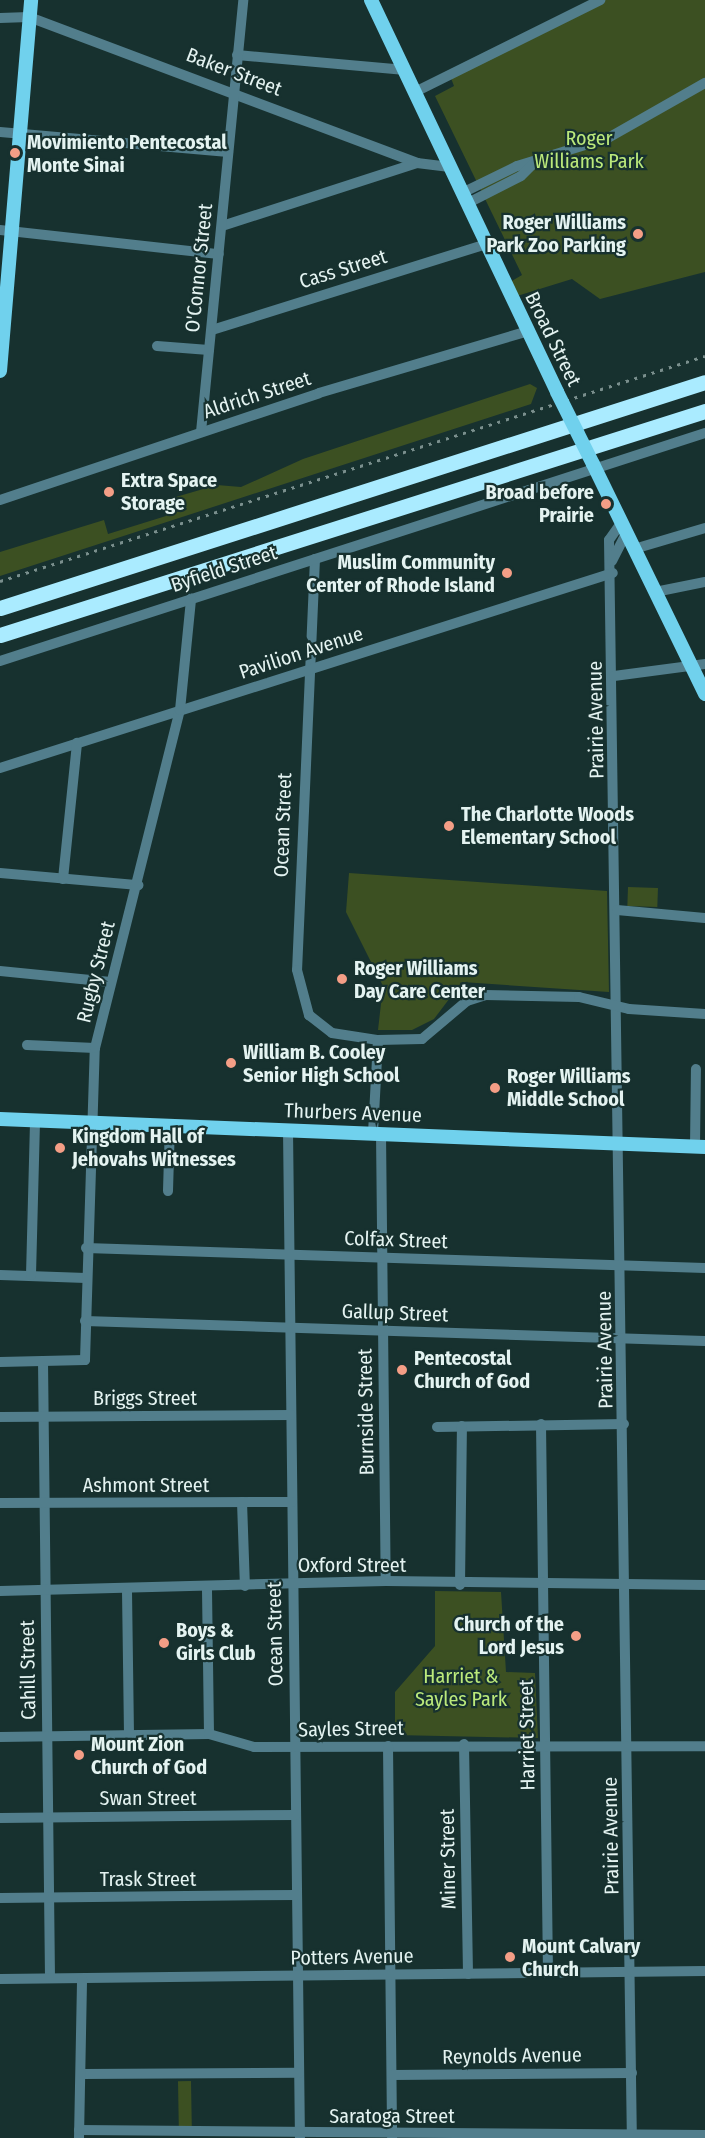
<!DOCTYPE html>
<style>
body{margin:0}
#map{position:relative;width:705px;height:2138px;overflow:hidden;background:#17312f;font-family:"Fira Sans Condensed",sans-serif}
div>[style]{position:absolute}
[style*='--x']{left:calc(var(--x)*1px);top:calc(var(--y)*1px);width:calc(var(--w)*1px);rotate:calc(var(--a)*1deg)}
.green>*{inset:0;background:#3c5022;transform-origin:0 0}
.minor>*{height:10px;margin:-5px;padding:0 5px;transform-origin:5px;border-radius:5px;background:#527e8c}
.major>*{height:14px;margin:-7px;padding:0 7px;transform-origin:7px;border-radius:7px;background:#70d1ed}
.highway>*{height:15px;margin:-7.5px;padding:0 7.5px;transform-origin:7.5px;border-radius:7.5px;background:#aaebff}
.rail>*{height:3px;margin-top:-1.5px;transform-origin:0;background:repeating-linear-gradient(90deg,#7a8f8d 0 3px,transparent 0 9px)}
.major-bridge>*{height:14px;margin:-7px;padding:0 7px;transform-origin:7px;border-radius:7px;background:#70d1ed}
.dots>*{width:16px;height:16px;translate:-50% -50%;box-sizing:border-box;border:3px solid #17312f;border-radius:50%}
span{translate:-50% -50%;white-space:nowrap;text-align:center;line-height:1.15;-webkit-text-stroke:4.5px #17312f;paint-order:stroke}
.street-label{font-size:20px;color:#e4f3f1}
.park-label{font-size:20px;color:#bbe97b}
.poi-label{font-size:20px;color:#e4f3f1;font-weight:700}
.left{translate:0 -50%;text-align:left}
.right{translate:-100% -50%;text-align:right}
</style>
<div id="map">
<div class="green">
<i style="clip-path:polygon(591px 0,705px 0,705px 272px,600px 299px,572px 279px,517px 296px,510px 282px,522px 275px,435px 96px,454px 86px,449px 73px)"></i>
<i style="clip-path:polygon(530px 384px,537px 388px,531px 404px,0 576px,0 552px,104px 520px,108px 534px,166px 516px,162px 501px,217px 485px,241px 487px,303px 459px)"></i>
<i style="clip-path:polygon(349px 873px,607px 891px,609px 992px,462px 982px,434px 1019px,412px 1030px,378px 1030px,383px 986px,346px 912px)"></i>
<i style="left:628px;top:887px;width:30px;height:19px;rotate:2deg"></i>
<i style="clip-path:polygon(435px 1591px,501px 1592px,506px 1672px,535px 1673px,538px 1738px,395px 1735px,395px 1692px,435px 1646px)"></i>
<i style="left:191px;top:2081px;width:46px;height:13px;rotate:89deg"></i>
</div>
<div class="minor">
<i style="--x:0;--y:18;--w:29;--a:-2"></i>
<i style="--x:29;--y:17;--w:415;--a:20.6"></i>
<i style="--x:417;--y:163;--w:35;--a:7"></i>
<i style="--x:237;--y:55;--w:169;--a:5.1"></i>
<i style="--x:415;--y:92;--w:207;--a:-26.4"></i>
<i style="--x:0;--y:132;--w:229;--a:5"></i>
<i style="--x:464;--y:192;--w:59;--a:-26.1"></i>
<i style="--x:517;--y:166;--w:95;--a:-17.1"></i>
<i style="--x:608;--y:138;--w:112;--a:-29.6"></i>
<i style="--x:468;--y:203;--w:59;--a:-27"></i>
<i style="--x:521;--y:176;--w:23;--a:-45"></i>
<i style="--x:222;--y:226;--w:205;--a:-17.9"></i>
<i style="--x:0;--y:230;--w:220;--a:6.3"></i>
<i style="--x:212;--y:330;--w:287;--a:-17.4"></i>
<i style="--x:157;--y:346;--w:52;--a:4.4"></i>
<i style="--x:201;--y:432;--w:434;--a:-84.4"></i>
<i style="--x:0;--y:500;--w:336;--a:-18.5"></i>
<i style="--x:319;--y:393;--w:218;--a:-16.5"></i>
<i style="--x:621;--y:523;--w:21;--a:125"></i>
<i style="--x:609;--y:540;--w:1598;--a:89.18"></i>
<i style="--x:634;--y:549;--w:74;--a:-16.5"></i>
<i style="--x:315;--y:559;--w:411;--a:92.5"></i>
<i style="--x:297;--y:970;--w:47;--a:75.1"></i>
<i style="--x:309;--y:1015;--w:29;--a:38"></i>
<i style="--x:332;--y:1033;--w:47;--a:8.7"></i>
<i style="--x:378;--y:1040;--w:44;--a:-1.3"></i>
<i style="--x:422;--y:1039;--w:59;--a:-40.2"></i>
<i style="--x:467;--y:1001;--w:19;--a:-18"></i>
<i style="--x:485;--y:995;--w:94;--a:1.2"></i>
<i style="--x:579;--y:997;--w:51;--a:13.5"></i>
<i style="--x:629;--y:1009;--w:76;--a:3.8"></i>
<i style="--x:612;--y:561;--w:30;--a:-63"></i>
<i style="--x:655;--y:592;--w:51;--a:-11.3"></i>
<i style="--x:0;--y:661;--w:741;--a:-17.92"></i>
<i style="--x:614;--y:676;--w:92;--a:-7.5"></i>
<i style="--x:0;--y:768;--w:643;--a:-17.65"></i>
<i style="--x:0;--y:873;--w:139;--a:5"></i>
<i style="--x:63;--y:879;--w:137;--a:-84.1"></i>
<i style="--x:617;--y:910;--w:88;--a:5.2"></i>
<i style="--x:0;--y:971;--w:111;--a:5.7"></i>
<i style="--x:27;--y:1045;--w:68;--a:2.5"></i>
<i style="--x:288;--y:1130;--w:1008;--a:89.32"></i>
<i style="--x:373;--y:1133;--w:93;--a:-86.9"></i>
<i style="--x:381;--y:1133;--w:448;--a:89.4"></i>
<i style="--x:695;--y:1146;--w:77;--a:-89.3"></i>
<i style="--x:168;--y:1191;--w:66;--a:-88.3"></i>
<i style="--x:86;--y:1248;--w:619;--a:1.85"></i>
<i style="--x:0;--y:1275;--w:86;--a:2"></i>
<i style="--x:31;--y:1275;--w:155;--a:-88.5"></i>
<i style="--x:85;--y:1321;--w:620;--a:1.85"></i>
<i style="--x:43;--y:1361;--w:617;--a:89.35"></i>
<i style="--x:0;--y:1362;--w:85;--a:-1.3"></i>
<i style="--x:85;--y:1360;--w:312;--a:-88.2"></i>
<i style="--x:95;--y:1048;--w:349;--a:-75.9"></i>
<i style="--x:180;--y:710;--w:112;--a:-84.3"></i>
<i style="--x:0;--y:1417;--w:291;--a:-0.4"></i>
<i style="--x:541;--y:1424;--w:549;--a:89.27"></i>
<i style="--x:437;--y:1427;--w:187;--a:-0.9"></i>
<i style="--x:242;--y:1502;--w:84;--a:88"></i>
<i style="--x:0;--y:1503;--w:292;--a:-0.2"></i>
<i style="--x:460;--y:1585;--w:159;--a:-89.3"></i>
<i style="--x:207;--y:1590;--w:144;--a:89.2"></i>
<i style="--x:0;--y:1591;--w:386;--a:-1.5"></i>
<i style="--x:386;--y:1581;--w:319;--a:0.7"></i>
<i style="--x:127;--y:1591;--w:145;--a:89.2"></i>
<i style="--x:0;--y:1737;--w:209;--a:-0.8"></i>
<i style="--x:209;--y:1734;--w:47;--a:16.1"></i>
<i style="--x:254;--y:1747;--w:451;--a:-0.1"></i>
<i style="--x:464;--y:1744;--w:230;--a:89"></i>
<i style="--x:388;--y:1746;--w:392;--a:89.4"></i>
<i style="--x:0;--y:1818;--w:296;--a:-0.6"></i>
<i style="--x:0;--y:1898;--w:297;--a:-0.6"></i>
<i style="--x:0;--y:1979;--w:705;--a:-0.65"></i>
<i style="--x:82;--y:2074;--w:217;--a:-0.3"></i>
<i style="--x:392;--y:2075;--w:240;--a:-0.5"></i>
<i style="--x:79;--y:2130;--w:626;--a:0.46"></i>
<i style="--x:79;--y:2138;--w:159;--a:-88.9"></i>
</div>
<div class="major">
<i style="--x:371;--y:0;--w:434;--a:64.6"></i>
<i style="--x:0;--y:371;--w:372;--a:-85.2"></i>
<i style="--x:593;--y:464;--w:256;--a:64"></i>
<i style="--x:0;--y:1119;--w:706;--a:2.27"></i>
</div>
<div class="highway">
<i style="--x:0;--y:608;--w:740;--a:-17.77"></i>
<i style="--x:0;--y:635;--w:740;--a:-17.63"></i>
</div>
<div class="rail">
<i style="--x:0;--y:581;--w:740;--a:-17.7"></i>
</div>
<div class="major-bridge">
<i style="--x:557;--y:392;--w:80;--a:63.4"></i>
</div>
<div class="dots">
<i style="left:15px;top:153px;background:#f49e86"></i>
<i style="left:638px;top:234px;background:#f49e86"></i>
<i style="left:109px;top:492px;background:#f49e86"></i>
<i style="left:606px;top:504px;background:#f49e86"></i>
<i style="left:507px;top:573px;background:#f49e86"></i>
<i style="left:449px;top:826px;background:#f49e86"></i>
<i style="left:342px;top:979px;background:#f49e86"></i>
<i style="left:231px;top:1063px;background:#f49e86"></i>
<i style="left:495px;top:1088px;background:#f49e86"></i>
<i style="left:60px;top:1148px;background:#f49e86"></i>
<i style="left:402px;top:1370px;background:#f49e86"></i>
<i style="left:576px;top:1636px;background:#f49e86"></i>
<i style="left:164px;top:1643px;background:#f49e86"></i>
<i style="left:79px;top:1755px;background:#f49e86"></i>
<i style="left:510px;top:1957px;background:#f49e86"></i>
</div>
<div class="street-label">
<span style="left:234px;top:72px;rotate:21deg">Baker Street</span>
<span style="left:199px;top:268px;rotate:-84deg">O'Connor Street</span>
<span style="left:343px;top:269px;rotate:-17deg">Cass Street</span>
<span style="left:553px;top:339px;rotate:64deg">Broad Street</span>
<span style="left:257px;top:395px;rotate:-18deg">Aldrich Street</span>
<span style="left:224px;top:569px;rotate:-18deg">Byfield Street</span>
<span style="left:301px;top:653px;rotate:-18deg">Pavilion Avenue</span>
<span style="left:596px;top:720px;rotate:-91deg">Prairie Avenue</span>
<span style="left:283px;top:825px;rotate:-88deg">Ocean Street</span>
<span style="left:96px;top:972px;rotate:-76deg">Rugby Street</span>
<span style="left:353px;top:1113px;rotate:2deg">Thurbers Avenue</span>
<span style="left:396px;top:1240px;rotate:2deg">Colfax Street</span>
<span style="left:395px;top:1313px;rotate:2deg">Gallup Street</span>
<span style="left:605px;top:1350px;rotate:-91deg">Prairie Avenue</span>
<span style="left:145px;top:1398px">Briggs Street</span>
<span style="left:366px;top:1412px;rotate:-91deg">Burnside Street</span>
<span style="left:146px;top:1485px">Ashmont Street</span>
<span style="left:352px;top:1565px">Oxford Street</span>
<span style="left:275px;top:1634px;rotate:-91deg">Ocean Street</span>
<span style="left:28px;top:1670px;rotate:-91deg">Cahill Street</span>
<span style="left:351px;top:1729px;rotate:-1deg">Sayles Street</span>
<span style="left:527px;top:1735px;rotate:-91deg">Harriet Street</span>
<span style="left:148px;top:1798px">Swan Street</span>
<span style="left:611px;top:1836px;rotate:-91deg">Prairie Avenue</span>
<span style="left:448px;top:1859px;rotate:-91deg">Miner Street</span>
<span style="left:148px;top:1879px">Trask Street</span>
<span style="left:352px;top:1957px;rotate:-1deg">Potters Avenue</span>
<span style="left:512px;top:2056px;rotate:-1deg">Reynolds Avenue</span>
<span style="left:392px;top:2116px">Saratoga Street</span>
</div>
<div class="park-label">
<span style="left:589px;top:150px">Roger<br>Williams Park</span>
<span style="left:461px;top:1688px">Harriet &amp;<br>Sayles Park</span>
</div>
<div class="poi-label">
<span class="left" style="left:27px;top:154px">Movimiento Pentecostal<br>Monte Sinai</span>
<span class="right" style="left:626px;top:234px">Roger Williams<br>Park Zoo Parking</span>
<span class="left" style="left:121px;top:492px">Extra Space<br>Storage</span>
<span class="right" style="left:594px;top:504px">Broad before<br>Prairie</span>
<span class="right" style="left:495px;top:574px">Muslim Community<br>Center of Rhode Island</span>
<span class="left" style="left:461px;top:826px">The Charlotte Woods<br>Elementary School</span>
<span class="left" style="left:354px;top:980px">Roger Williams<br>Day Care Center</span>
<span class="left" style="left:243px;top:1064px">William B. Cooley<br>Senior High School</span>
<span class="left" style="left:507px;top:1088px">Roger Williams<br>Middle School</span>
<span class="left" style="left:72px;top:1148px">Kingdom Hall of<br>Jehovahs Witnesses</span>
<span class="left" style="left:414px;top:1370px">Pentecostal<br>Church of God</span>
<span class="right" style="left:564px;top:1636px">Church of the<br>Lord Jesus</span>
<span class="left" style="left:176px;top:1642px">Boys &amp;<br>Girls Club</span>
<span class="left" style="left:91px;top:1756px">Mount Zion<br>Church of God</span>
<span class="left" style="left:522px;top:1958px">Mount Calvary<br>Church</span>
</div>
</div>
